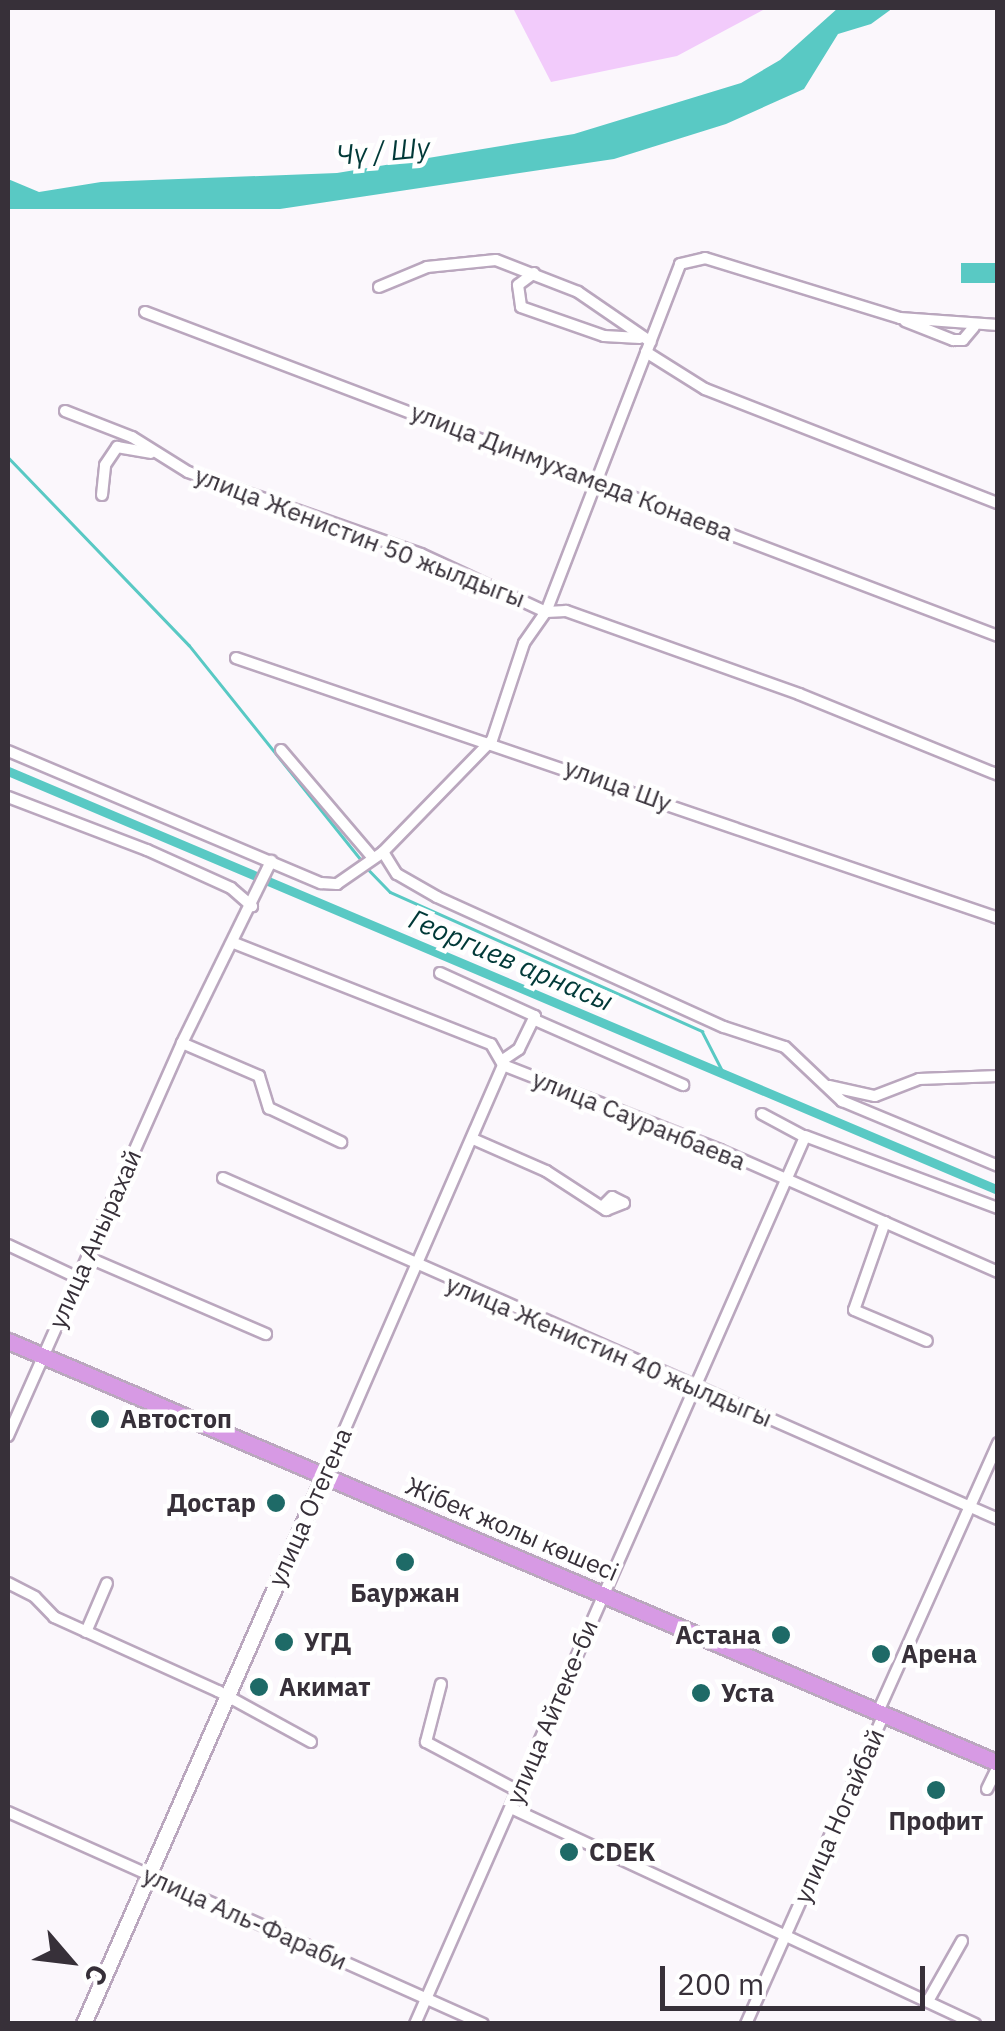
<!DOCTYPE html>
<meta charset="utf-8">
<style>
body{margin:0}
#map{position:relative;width:1005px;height:2031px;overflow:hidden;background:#fbf7fc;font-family:"IBM Plex Sans",sans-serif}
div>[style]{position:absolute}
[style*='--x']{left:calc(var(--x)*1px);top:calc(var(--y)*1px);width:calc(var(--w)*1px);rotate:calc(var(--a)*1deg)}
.green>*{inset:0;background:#f2cbfb}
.water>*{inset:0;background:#59c9c4;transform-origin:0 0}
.stream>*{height:2.5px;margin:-1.25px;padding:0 1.25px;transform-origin:1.25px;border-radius:1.25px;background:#59c9c4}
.canal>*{height:9px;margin:-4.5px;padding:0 4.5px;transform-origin:4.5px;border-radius:4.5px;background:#59c9c4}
.roads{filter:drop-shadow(2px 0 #baa7be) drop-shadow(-2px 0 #baa7be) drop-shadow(0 2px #baa7be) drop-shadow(0 -2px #baa7be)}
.minor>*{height:10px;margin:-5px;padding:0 5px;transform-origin:5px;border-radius:5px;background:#fff}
.secondary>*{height:14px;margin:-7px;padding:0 7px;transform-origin:7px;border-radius:7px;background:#fff}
.trunk>*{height:15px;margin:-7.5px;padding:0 7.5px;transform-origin:7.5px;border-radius:7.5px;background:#d79ae4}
.dots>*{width:28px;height:28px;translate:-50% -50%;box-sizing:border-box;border:5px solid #fff;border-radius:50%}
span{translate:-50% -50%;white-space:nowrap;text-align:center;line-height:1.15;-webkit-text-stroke:9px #fff;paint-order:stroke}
.street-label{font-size:25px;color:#373039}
.poi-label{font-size:25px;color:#373039;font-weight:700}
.left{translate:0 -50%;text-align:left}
.right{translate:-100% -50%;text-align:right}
.water-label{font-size:28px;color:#013938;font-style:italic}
.frame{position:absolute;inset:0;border:10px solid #373039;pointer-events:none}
.north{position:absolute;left:20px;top:1911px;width:100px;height:100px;-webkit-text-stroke:8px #fff;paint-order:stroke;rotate:118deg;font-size:28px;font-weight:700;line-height:40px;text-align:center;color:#373039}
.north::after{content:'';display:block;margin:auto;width:35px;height:45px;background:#373039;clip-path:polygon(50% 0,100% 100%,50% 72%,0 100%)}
.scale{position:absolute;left:660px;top:1966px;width:265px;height:45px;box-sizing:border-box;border:5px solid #373039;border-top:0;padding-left:12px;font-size:30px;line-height:35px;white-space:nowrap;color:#373039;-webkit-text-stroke:8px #fff;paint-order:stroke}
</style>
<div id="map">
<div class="green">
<i style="clip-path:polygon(513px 8px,767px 8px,677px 56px,551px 82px)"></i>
</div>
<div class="water">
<i style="clip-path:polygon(838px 8px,893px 8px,871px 24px,838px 34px,804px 89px,726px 124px,614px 159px,280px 209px,8px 209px,8px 179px,39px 192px,101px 182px,337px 173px,574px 134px,741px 83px,780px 60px)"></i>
<i style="left:961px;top:263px;width:36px;height:20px"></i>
</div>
<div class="stream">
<i style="--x:8;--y:457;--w:261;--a:46.1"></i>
<i style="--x:189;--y:645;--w:277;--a:51.3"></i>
<i style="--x:367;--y:868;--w:33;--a:46"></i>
<i style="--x:390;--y:892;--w:342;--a:24"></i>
<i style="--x:702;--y:1031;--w:48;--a:62.9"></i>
</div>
<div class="canal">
<i style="--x:8;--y:771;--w:1075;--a:22.94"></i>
</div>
<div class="roads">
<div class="minor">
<i style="--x:534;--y:273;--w:20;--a:143"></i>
<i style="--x:518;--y:285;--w:22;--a:82"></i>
<i style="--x:521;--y:307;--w:88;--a:19.3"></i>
<i style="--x:604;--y:336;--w:36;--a:3"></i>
<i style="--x:379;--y:287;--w:52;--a:-22.6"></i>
<i style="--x:427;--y:267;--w:69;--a:-5.8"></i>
<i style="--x:496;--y:260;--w:88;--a:21.3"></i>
<i style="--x:578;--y:292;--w:88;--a:34.4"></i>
<i style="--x:145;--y:312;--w:912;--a:20.8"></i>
<i style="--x:905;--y:321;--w:52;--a:21.6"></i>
<i style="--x:953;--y:340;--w:10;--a:0"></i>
<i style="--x:963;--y:340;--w:17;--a:-50"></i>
<i style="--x:646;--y:352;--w:70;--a:32.1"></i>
<i style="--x:705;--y:389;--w:314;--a:21.3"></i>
<i style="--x:65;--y:411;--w:72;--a:21.2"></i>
<i style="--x:132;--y:437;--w:66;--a:32"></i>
<i style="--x:188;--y:472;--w:247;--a:19.4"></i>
<i style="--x:421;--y:554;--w:138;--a:24.9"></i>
<i style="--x:546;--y:612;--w:20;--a:-3"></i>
<i style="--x:566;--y:611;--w:247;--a:19.6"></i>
<i style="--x:799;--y:694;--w:215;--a:22.1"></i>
<i style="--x:102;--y:495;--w:30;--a:-84"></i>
<i style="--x:105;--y:465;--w:22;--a:-56"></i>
<i style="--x:117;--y:447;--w:34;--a:10"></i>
<i style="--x:236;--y:658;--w:805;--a:18.84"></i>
<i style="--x:281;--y:750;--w:140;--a:49.6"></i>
<i style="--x:8;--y:751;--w:340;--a:22.9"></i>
<i style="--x:321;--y:883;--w:16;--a:4"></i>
<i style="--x:337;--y:884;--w:56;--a:-34.8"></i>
<i style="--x:383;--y:852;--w:156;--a:-45.8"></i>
<i style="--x:492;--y:740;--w:102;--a:-71.7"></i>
<i style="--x:524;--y:643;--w:38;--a:-55"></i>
<i style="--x:546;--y:612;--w:373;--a:-68.9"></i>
<i style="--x:680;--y:264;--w:26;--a:-13"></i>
<i style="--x:705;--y:258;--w:204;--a:17.1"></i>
<i style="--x:900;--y:318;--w:98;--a:4.1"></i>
<i style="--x:8;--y:797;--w:149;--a:20.9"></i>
<i style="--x:147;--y:850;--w:92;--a:24.3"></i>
<i style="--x:231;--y:888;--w:28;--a:41"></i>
<i style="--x:383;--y:852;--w:26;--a:58"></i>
<i style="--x:397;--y:874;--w:46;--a:29.9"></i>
<i style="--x:437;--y:897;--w:315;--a:24.4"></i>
<i style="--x:724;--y:1027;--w:64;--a:18.2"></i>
<i style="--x:785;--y:1047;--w:79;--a:43.5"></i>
<i style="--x:842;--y:1101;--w:169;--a:22.6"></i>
<i style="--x:234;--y:943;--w:276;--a:21.5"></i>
<i style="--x:491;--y:1044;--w:24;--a:60"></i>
<i style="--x:440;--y:973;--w:104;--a:24.4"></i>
<i style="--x:535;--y:1016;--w:37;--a:116"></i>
<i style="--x:519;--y:1049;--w:18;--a:146"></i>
<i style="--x:535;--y:1020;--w:162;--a:23.7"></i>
<i style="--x:182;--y:1043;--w:84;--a:23.2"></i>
<i style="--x:259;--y:1076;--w:34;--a:73"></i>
<i style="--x:269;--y:1108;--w:80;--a:25.3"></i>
<i style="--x:503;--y:1065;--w:233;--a:21.4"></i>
<i style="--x:720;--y:1150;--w:304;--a:23.7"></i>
<i style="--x:829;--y:1086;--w:47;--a:12.3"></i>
<i style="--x:875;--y:1096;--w:47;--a:-21.1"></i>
<i style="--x:919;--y:1079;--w:79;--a:-2.2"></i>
<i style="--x:805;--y:1136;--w:206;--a:20.5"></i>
<i style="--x:473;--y:1139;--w:80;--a:23.7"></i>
<i style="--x:546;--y:1171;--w:72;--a:33"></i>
<i style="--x:606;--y:1210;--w:19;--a:-21"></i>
<i style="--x:624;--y:1203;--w:13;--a:-153"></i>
<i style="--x:612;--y:1197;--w:13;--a:135"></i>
<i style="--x:223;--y:1178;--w:847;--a:23.75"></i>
<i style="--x:885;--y:1222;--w:93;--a:109.4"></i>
<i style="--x:854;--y:1310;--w:79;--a:23"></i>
<i style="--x:8;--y:1245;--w:77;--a:25.2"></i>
<i style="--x:87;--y:1257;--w:195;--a:23.3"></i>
<i style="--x:8;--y:1436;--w:430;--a:-66.1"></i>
<i style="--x:182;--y:1043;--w:203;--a:-63.9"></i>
<i style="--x:324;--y:1477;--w:449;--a:-66.5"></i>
<i style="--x:8;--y:1583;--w:30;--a:27"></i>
<i style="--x:35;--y:1597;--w:28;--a:46"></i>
<i style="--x:54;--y:1617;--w:180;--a:24.3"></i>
<i style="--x:218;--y:1691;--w:106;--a:28.7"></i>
<i style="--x:86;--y:1632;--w:53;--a:-66.8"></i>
<i style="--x:441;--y:1684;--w:60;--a:104.5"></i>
<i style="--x:426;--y:1742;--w:104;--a:28"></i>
<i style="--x:877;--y:1714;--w:297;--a:-65.9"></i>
<i style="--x:987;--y:1789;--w:25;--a:-64"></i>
<i style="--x:511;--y:1808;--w:512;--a:24.96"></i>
<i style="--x:8;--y:1812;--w:520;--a:24.05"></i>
<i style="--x:928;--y:2001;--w:69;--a:-60.5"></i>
<i style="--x:415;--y:2024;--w:969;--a:-66.27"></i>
<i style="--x:805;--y:1137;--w:49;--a:-151.9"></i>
<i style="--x:746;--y:2024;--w:336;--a:-66"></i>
</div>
<div class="secondary">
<i style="--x:84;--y:2024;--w:597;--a:-66.31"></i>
</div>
<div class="trunk">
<i style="--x:8;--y:1341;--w:1076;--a:23.09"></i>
</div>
</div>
<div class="dots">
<i style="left:100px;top:1419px;background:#1e6a67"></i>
<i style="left:276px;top:1503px;background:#1e6a67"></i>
<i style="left:405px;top:1562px;background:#1e6a67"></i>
<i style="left:781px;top:1635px;background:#1e6a67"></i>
<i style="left:284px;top:1642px;background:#1e6a67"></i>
<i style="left:881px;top:1654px;background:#1e6a67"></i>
<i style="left:259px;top:1687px;background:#1e6a67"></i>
<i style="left:701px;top:1693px;background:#1e6a67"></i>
<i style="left:936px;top:1790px;background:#1e6a67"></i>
<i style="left:569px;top:1852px;background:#1e6a67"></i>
</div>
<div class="street-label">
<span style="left:572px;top:472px;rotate:21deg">улица Динмухамеда Конаева</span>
<span style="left:360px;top:537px;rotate:21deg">улица Женистин 50 жылдыгы</span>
<span style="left:618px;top:785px;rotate:20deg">улица Шу</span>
<span style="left:639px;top:1120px;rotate:22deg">улица Сауранбаева</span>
<span style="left:95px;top:1239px;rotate:-66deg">улица Анырахай</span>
<span style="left:609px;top:1351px;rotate:23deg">улица Женистин 40 жылдыгы</span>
<span style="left:310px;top:1507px;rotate:-66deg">улица Отегена</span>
<span style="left:512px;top:1529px;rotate:23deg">Жібек жолы көшесі</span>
<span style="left:552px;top:1712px;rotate:-67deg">улица Айтеке-би</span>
<span style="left:839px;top:1816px;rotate:-66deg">улица Ногайбай</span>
<span style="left:245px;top:1918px;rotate:24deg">улица Аль-Фараби</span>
</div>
<div class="poi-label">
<span class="left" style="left:120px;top:1419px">Автостоп</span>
<span class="right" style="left:256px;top:1503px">Достар</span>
<span style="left:405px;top:1593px">Бауржан</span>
<span class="right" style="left:761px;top:1635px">Астана</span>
<span class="left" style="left:304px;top:1642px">УГД</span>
<span class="left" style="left:901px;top:1654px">Арена</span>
<span class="left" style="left:279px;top:1687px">Акимат</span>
<span class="left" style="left:721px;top:1693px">Уста</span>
<span style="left:936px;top:1821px">Профит</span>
<span class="left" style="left:589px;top:1852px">CDEK</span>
</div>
<div class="water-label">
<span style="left:383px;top:151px;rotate:-5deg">Чү / Шу</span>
<span style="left:511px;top:960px;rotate:23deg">Георгиев арнасы</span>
</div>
<div class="frame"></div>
<div class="north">С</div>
<div class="scale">200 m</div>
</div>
